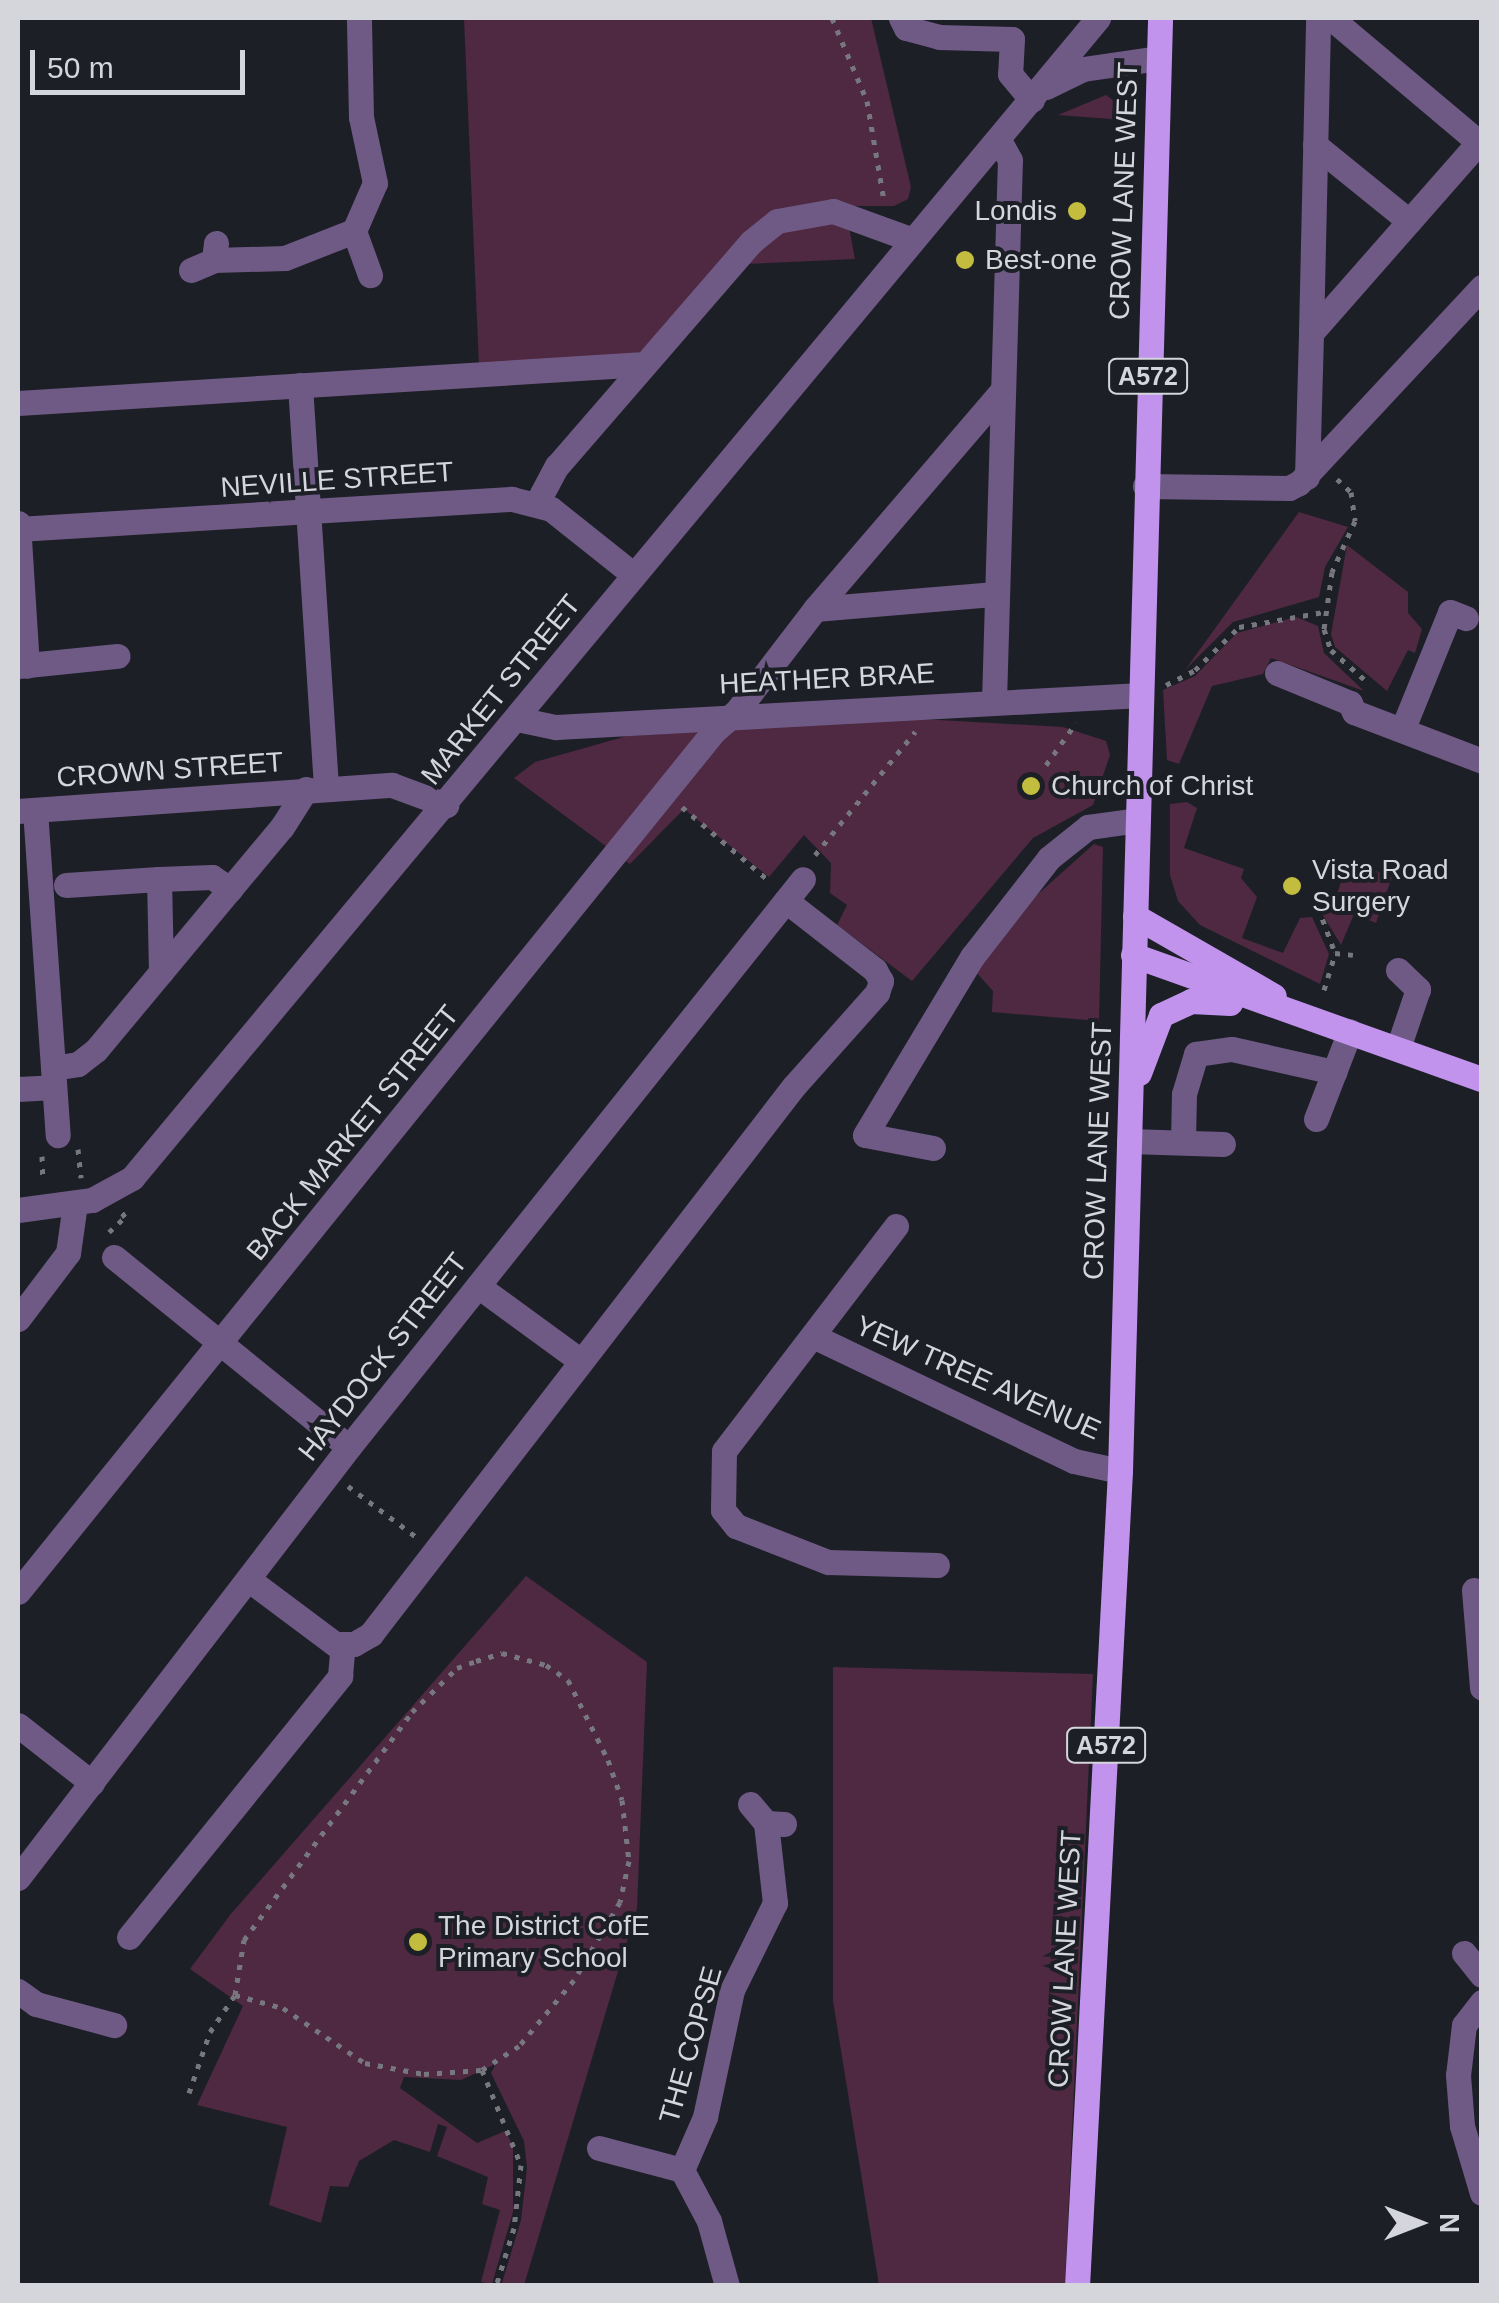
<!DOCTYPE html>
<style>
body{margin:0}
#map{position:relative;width:1499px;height:2303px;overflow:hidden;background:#1d1f27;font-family:Arial,sans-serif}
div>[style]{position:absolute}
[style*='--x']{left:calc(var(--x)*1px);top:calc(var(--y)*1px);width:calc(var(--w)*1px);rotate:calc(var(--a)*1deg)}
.green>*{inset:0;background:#4f2842}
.path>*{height:5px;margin-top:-2.5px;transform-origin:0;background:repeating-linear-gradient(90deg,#77787f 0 5px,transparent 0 13px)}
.minor>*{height:25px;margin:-12.5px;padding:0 12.5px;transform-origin:12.5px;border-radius:12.5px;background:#6f5a85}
.major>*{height:25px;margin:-12.5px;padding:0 12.5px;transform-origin:12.5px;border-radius:12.5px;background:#c193ed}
.dots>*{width:28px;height:28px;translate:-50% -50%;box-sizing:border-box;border:5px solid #1d1f27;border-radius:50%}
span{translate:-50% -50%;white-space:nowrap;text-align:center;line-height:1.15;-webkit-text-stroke:8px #1d1f27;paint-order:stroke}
.shield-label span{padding:2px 8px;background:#1d1f27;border:2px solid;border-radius:8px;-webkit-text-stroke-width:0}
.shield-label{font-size:25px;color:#d5d6dc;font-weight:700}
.street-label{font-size:28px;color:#d5d6dc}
.poi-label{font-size:28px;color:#d5d6dc}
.right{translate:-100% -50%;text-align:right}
.left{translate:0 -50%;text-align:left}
.frame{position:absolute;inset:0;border:20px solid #d5d6dc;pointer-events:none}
.north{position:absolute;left:1369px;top:2173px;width:100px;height:100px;-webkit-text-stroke:8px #1d1f27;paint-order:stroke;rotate:90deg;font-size:28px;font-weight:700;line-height:40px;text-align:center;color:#d5d6dc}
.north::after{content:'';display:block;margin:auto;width:35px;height:45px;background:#d5d6dc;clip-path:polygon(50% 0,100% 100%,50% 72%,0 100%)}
.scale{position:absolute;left:30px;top:50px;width:215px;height:45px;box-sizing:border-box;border:5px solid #d5d6dc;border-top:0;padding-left:12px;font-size:30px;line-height:35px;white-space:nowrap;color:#d5d6dc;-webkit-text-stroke:8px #1d1f27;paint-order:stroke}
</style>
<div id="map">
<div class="green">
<i style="clip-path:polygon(464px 18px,871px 18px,911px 187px,908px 199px,894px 206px,845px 206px,855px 259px,745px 264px,644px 350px,617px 360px,479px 367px)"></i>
<i style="clip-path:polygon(1106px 95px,1120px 105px,1124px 120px,1058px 115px)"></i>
<i style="clip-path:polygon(1299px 512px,1348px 527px,1325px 567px,1319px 597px,1233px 622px,1185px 670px)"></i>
<i style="clip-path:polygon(1347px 545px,1408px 592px,1408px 613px,1422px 629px,1415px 653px,1408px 650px,1387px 691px,1335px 647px,1331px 634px)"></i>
<i style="clip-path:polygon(1296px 617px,1318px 626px,1324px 653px,1364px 691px,1271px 658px,1263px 674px,1212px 686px,1179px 764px,1167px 760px,1163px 690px,1195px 676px,1237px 633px)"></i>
<i style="clip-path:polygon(921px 719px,1063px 727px,1106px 741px,1110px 755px,1093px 805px,1033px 838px,912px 981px,837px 925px,847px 905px,830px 893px,831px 863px,804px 835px,769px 877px,684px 809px,630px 864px,514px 778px,535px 762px,627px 736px)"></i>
<i style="clip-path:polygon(1187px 802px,1197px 808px,1184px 848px,1244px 869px,1241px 878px,1257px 897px,1242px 938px,1283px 953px,1300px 918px,1312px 917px,1329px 954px,1320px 984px,1200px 925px,1178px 901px,1170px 875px,1170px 804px)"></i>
<i style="clip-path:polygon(1094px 844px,1103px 847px,1099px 1021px,992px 1012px,993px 991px,976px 972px,1029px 902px)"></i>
<i style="clip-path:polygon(1348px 861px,1392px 877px,1376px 923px,1354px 914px,1341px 945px,1321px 912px,1335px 900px)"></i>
<i style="clip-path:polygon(526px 1576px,647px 1662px,637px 1908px,524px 2285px,501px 2286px,521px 2220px,527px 2168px,524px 2141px,491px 2073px,496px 2064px,461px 2080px,404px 2077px,400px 2088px,477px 2143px,505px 2131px,513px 2145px,513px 2212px,492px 2284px,481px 2282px,500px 2210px,482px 2204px,488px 2177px,437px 2156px,447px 2127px,438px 2124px,430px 2152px,394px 2140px,359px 2161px,348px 2187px,330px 2186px,321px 2223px,269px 2205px,287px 2127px,197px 2105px,243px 2006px,190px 1969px,230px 1915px)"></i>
<i style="clip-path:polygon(833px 1667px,1093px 1674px,1065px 2285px,879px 2285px,833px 2001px)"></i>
</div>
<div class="path">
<i style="--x:832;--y:18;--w:90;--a:67.1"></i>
<i style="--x:867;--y:101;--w:100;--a:80.3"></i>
<i style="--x:1337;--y:479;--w:19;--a:43"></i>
<i style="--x:1351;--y:492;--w:29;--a:82"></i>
<i style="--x:1355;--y:521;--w:56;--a:114.3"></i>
<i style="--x:1332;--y:572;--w:58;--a:98"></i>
<i style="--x:1324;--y:629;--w:22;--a:72"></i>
<i style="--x:1331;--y:650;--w:44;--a:41.3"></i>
<i style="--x:1166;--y:685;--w:33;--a:-27"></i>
<i style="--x:1195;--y:670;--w:62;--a:-44.3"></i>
<i style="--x:1239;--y:627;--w:86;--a:-10"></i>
<i style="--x:1046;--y:765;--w:52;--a:-54.5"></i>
<i style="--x:682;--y:807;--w:111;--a:40.3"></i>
<i style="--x:815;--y:855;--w:159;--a:-50.9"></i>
<i style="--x:1318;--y:907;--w:49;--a:69.7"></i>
<i style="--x:1335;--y:953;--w:18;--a:6"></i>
<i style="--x:1324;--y:990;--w:39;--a:-73"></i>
<i style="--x:78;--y:1149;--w:29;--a:84"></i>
<i style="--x:42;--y:1156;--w:24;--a:88"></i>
<i style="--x:109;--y:1232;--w:22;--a:-43"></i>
<i style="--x:125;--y:1217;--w:7;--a:-124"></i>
<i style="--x:348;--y:1486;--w:84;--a:36.7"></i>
<i style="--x:235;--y:1995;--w:50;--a:15.2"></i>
<i style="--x:283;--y:2008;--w:99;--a:33.9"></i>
<i style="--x:365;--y:2063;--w:60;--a:10.6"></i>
<i style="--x:424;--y:2074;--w:57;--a:-4"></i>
<i style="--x:189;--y:2093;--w:65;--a:-71"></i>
<i style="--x:210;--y:2032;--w:45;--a:-56"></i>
<i style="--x:235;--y:1995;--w:56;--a:-80.7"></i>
<i style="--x:244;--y:1940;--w:283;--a:-53.6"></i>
<i style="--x:412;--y:1712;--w:63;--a:-44.4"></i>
<i style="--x:457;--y:1668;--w:20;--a:-20"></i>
<i style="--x:476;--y:1661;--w:27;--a:-17"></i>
<i style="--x:502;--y:1653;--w:46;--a:15.3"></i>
<i style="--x:546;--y:1665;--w:27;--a:34"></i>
<i style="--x:568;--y:1680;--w:89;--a:63.4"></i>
<i style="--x:608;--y:1760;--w:42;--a:70.7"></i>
<i style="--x:622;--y:1800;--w:61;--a:83.5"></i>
<i style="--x:629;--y:1861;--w:42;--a:102.4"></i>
<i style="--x:620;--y:1902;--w:91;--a:120.5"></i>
<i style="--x:574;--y:1980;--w:86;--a:129.8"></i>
<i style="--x:519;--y:2046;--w:44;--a:147"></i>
<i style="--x:482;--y:2070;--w:103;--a:67.7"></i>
<i style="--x:521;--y:2165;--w:63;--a:96.3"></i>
<i style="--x:514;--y:2228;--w:61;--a:107.2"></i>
</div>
<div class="minor">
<i style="--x:901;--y:18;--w:11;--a:63"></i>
<i style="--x:906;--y:28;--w:34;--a:15"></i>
<i style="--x:939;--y:37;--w:73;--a:1.6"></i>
<i style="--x:1012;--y:39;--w:35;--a:93"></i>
<i style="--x:1010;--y:74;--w:34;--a:50"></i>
<i style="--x:1331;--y:18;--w:197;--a:40.1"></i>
<i style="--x:1046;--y:87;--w:41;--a:-25.9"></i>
<i style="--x:1083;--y:69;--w:76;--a:-8.3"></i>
<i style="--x:1315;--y:145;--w:121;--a:39"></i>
<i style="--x:354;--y:231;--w:47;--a:70"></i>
<i style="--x:216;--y:243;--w:17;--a:97"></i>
<i style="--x:214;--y:260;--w:71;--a:-1.6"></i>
<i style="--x:285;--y:258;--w:74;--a:-21.4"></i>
<i style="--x:354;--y:231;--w:52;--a:-66.4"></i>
<i style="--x:375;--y:183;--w:67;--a:-102"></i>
<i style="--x:361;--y:117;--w:99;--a:-91.2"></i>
<i style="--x:191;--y:270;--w:25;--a:-23"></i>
<i style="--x:1311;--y:333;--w:315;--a:-88.7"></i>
<i style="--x:300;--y:385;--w:404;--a:86.3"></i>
<i style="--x:18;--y:403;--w:627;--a:-3.56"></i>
<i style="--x:1307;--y:477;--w:144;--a:-88.4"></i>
<i style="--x:1311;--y:333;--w:253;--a:-48.7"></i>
<i style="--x:1145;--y:486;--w:144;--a:0.8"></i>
<i style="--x:1289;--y:488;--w:11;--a:-27"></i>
<i style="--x:1299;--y:483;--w:268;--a:-47"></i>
<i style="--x:538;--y:501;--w:40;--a:-62"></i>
<i style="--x:557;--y:466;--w:296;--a:-49.1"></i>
<i style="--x:751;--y:242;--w:33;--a:-39"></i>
<i style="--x:777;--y:221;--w:57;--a:-10.1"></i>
<i style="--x:833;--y:211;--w:85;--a:19.9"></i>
<i style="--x:18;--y:523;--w:143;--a:86.4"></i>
<i style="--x:18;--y:529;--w:495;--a:-3.5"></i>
<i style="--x:512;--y:499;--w:40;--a:14.4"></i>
<i style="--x:551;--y:509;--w:106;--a:38.5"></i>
<i style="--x:815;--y:609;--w:181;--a:-4.8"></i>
<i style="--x:18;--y:666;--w:100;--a:-5.8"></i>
<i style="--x:1277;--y:673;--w:79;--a:22.3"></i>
<i style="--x:1350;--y:703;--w:10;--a:66"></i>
<i style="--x:1354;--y:712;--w:137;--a:20.9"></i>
<i style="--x:994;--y:701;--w:541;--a:-88.31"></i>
<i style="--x:1010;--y:160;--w:23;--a:-119"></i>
<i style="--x:517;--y:719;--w:40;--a:12"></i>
<i style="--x:556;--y:727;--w:586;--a:-3.13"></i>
<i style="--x:1403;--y:728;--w:125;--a:-67.9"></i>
<i style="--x:1450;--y:612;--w:17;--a:21"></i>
<i style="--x:35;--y:810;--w:326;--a:86"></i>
<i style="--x:18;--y:811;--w:375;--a:-4"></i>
<i style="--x:392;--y:785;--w:58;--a:20.3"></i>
<i style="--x:66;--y:885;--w:93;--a:-3.7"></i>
<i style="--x:1398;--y:970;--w:28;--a:44"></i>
<i style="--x:1418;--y:989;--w:62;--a:108.7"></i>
<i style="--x:161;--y:972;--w:93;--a:-91.2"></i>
<i style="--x:159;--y:879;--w:53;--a:-2.2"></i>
<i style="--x:212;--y:877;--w:22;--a:34"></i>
<i style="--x:53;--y:1068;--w:25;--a:-9"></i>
<i style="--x:78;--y:1064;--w:23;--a:-38"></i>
<i style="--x:96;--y:1050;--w:290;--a:-50.2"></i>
<i style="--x:282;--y:827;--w:45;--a:-57.7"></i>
<i style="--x:18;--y:1089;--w:36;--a:-3"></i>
<i style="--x:1316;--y:1119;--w:94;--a:-68.9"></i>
<i style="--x:1129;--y:1141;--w:94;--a:1.8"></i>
<i style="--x:1183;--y:1141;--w:47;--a:-88.8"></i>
<i style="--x:1184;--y:1094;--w:42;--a:-73.3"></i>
<i style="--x:1196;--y:1054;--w:36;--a:-8"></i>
<i style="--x:1232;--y:1049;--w:105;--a:12.7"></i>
<i style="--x:933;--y:1148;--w:69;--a:-169.2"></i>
<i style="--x:865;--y:1135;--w:208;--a:-59"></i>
<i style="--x:972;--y:957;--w:125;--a:-52.1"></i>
<i style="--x:1049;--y:858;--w:50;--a:-38.5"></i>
<i style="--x:1088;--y:827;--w:50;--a:-8"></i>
<i style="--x:18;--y:1210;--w:75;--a:-7.7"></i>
<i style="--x:92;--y:1200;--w:46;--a:-28.8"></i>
<i style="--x:132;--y:1178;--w:1510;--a:-50.21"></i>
<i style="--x:896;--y:1226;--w:283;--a:127.4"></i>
<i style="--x:724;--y:1451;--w:59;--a:91"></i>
<i style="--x:723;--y:1510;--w:21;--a:51"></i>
<i style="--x:736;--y:1526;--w:99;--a:21.4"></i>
<i style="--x:828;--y:1562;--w:109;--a:1.6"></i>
<i style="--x:114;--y:1257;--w:302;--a:39"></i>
<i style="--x:478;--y:1286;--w:127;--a:36.1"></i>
<i style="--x:18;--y:1319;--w:83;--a:-52.9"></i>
<i style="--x:68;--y:1253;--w:49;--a:-81.9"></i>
<i style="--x:813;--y:1336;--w:289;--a:25.6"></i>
<i style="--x:1074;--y:1461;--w:47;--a:12.3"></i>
<i style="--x:248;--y:1579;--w:109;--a:36.8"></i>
<i style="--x:335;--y:1644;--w:19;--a:0"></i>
<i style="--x:354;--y:1644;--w:20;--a:-30"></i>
<i style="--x:371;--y:1634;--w:692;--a:-52.34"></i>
<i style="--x:794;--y:1086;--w:125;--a:-48.3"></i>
<i style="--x:877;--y:993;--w:13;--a:-72"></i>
<i style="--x:881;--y:981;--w:13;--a:-119"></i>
<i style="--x:875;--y:970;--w:113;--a:-142.2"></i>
<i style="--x:1474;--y:1590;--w:98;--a:85.3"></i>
<i style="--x:18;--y:1592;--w:1107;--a:-51.05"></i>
<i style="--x:714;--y:731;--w:29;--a:-41"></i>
<i style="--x:736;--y:712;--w:130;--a:-52.5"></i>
<i style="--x:815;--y:609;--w:289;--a:-49.4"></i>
<i style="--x:18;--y:1725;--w:94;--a:38.1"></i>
<i style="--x:750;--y:1804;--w:25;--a:50"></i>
<i style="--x:766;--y:1823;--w:18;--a:3"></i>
<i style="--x:18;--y:1878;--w:543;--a:-52.48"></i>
<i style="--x:349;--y:1447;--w:727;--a:-51.36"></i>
<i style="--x:129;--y:1937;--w:336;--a:-51"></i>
<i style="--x:340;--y:1676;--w:32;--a:-85"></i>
<i style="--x:1464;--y:1953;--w:28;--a:51"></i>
<i style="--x:18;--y:1991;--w:22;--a:36"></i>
<i style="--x:36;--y:2004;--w:81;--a:15.1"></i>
<i style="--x:1482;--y:2002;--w:29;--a:128"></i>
<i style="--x:1464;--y:2025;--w:50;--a:96.8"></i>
<i style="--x:1458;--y:2075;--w:51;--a:85.5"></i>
<i style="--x:1462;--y:2126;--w:70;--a:73.4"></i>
<i style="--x:599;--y:2148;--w:86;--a:14.8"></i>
<i style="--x:682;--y:2170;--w:58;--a:62.1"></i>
<i style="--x:709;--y:2221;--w:67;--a:74.5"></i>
<i style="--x:682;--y:2170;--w:58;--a:-66.5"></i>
<i style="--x:705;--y:2117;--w:130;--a:-78"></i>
<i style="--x:732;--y:1990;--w:97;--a:-63.7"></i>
<i style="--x:775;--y:1903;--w:81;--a:-96.4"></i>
</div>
<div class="major">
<i style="--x:1135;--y:916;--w:160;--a:29.9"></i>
<i style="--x:1133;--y:955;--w:370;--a:19.6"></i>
<i style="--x:1139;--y:1073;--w:62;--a:-69.2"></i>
<i style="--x:1161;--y:1015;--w:33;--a:-25"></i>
<i style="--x:1191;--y:1001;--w:39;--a:3"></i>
<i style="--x:1077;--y:2286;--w:816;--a:-86.98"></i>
<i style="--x:1120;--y:1471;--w:1454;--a:-88.42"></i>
</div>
<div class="dots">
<i style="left:1077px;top:211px;background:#c3bd3f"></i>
<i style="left:965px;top:260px;background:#c3bd3f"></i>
<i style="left:1031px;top:786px;background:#c3bd3f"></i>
<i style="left:1292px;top:886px;background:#c3bd3f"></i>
<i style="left:418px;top:1942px;background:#c3bd3f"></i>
</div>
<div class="shield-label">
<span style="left:1148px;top:376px">A572</span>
<span style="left:1106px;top:1745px">A572</span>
</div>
<div class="street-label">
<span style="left:1124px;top:191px;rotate:-88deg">CROW LANE WEST</span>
<span style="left:337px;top:480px;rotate:-4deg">NEVILLE STREET</span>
<span style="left:827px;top:679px;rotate:-3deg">HEATHER BRAE</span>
<span style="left:501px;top:690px;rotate:-51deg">MARKET STREET</span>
<span style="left:170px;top:770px;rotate:-4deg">CROWN STREET</span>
<span style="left:353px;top:1133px;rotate:-51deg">BACK MARKET STREET</span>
<span style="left:1098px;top:1151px;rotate:-88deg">CROW LANE WEST</span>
<span style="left:383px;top:1357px;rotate:-52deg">HAYDOCK STREET</span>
<span style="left:978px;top:1378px;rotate:24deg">YEW TREE AVENUE</span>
<span style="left:1065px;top:1959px;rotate:-87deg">CROW LANE WEST</span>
<span style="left:691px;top:2045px;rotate:-74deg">THE COPSE</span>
</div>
<div class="poi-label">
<span class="right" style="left:1057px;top:211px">Londis</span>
<span class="left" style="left:985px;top:260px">Best-one</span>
<span class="left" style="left:1051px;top:786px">Church of Christ</span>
<span class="left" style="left:1312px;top:886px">Vista Road<br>Surgery</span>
<span class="left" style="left:438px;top:1942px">The District CofE<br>Primary School</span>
</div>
<div class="frame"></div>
<div class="north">N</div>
<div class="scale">50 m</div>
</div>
